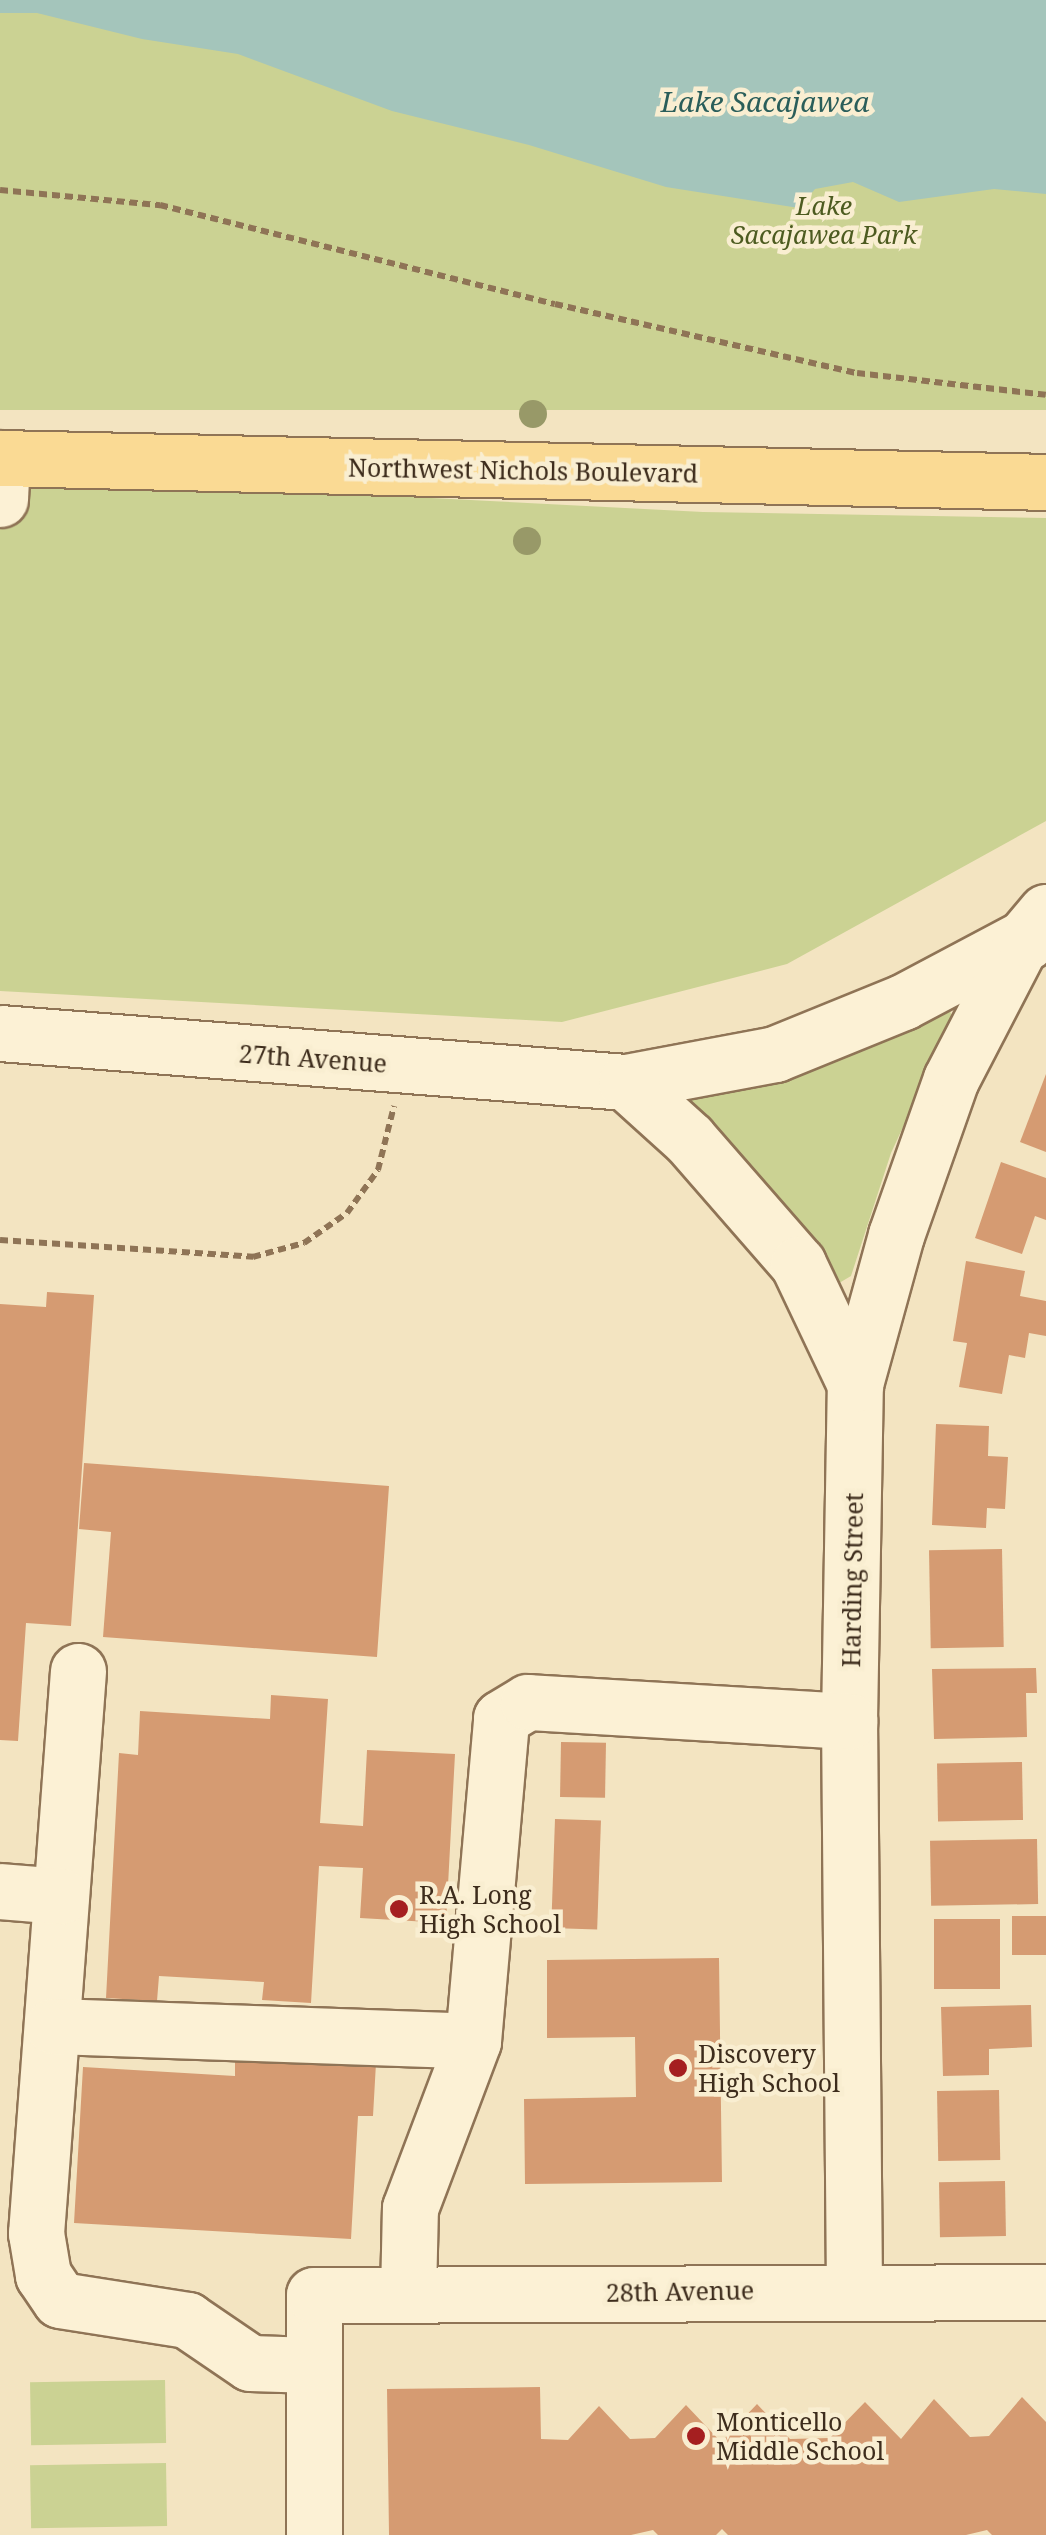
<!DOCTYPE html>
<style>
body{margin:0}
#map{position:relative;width:1046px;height:2535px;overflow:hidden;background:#f3e4c1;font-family:"Noto Serif",serif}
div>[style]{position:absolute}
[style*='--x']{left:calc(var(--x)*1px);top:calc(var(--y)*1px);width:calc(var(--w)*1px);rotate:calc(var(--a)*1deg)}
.green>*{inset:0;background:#cbd293;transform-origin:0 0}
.water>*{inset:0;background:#a4c5bb}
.building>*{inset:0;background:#d59b72;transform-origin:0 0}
.path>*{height:6px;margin-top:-3px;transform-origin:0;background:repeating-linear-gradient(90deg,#8f7456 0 8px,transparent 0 13px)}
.roads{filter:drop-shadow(2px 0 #8f7456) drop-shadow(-2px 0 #8f7456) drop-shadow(0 2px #8f7456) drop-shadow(0 -2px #8f7456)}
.minor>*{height:55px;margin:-27.5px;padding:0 27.5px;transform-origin:27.5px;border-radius:27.5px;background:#fcf1d5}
.major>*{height:55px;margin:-27.5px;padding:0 27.5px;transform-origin:27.5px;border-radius:27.5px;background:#fada94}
.trees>*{width:28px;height:28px;margin:-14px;border-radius:50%;background:#989968}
.dots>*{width:28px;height:28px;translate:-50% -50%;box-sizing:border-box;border:5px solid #f9eed1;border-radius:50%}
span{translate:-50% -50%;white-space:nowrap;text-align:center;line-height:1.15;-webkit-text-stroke:9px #f9eed1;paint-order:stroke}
.park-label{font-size:25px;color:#4d5b20;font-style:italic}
.street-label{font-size:25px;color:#3d2c1c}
.poi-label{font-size:25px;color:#3d2c1c}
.left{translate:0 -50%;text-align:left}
.water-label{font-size:28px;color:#2a5e5a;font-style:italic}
</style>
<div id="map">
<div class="green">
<i style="left:0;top:0;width:1046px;height:410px"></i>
<i style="clip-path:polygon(0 476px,703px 512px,1046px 518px,1046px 821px,787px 964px,562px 1022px,0 991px)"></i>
<i style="clip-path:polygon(948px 1006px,953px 1019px,891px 1153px,851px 1276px,834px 1286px,682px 1099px)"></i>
<i style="left:165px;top:2380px;width:63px;height:135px;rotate:89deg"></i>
<i style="left:166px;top:2463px;width:63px;height:136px;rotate:89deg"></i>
</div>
<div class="water">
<i style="clip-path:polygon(0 0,1046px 0,1046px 194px,994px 189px,899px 202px,853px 182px,815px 189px,799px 208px,666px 187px,529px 145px,392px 111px,238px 54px,142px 39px,37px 13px,0 13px)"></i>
</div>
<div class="building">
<i style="clip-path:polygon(1046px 1074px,1046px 1152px,1020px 1142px)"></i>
<i style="clip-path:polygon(1001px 1162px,1046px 1178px,1046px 1220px,1035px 1216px,1022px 1254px,975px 1238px)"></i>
<i style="clip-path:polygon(966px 1261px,1025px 1271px,1020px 1296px,1046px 1301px,1046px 1336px,1029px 1333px,1025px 1358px,1009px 1355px,1002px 1394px,959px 1387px,967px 1343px,953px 1341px)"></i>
<i style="clip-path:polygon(47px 1292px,94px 1295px,71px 1626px,26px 1623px,18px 1741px,0 1740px,0 1304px,46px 1307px)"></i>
<i style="clip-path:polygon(936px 1424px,989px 1426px,988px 1456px,1008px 1457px,1005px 1509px,987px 1508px,986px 1528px,932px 1525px)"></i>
<i style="clip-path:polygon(84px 1463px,389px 1486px,377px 1657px,103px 1637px,111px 1532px,79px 1529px)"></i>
<i style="left:1002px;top:1549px;width:98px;height:73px;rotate:89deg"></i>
<i style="clip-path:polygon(1036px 1668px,1037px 1693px,1026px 1693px,1027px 1737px,934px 1739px,932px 1669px)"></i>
<i style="clip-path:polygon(271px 1695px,328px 1699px,320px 1823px,363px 1826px,367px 1750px,455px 1754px,446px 1923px,360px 1918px,363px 1868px,319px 1866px,311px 2003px,262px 2000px,264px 1982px,159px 1976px,157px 2001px,106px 1998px,119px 1753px,138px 1755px,140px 1711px,270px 1719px)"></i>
<i style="left:561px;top:1742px;width:45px;height:55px;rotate:1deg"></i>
<i style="left:1022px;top:1762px;width:58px;height:85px;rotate:89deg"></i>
<i style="left:555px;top:1819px;width:46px;height:109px;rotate:2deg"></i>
<i style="left:1037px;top:1839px;width:65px;height:107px;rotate:89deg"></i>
<i style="left:1012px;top:1916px;width:34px;height:39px"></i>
<i style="left:934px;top:1919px;width:66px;height:70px"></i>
<i style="clip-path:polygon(719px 1958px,722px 2182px,525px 2184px,524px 2099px,636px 2097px,635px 2037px,547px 2038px,547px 1960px)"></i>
<i style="clip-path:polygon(1031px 2005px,1032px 2047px,989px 2049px,989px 2075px,943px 2076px,941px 2007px)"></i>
<i style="clip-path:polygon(235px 2054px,376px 2063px,373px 2116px,358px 2116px,351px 2239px,74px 2223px,83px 2067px,235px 2076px)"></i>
<i style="left:999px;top:2090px;width:70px;height:62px;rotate:89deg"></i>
<i style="left:1005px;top:2181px;width:55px;height:66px;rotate:89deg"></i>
<i style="clip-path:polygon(540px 2387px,541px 2439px,568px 2440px,599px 2406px,630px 2439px,655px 2438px,686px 2405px,721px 2442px,757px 2404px,790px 2439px,830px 2438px,865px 2402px,901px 2439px,934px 2399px,970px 2437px,989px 2436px,1022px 2397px,1046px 2422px,1046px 2535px,992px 2535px,987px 2530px,966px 2535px,728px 2535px,722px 2529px,716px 2535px,658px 2535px,653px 2530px,631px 2535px,389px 2535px,387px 2389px)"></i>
</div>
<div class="path">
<i style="--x:0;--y:190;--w:161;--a:5.4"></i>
<i style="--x:160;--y:205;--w:407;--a:14.1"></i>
<i style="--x:555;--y:304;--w:310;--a:12.9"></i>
<i style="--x:857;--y:373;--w:190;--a:6.6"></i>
<i style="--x:0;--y:1240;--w:254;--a:3.8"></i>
<i style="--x:253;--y:1257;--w:53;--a:-15.4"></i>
<i style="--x:304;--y:1243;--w:52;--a:-34.9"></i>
<i style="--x:347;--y:1213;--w:53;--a:-54.2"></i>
<i style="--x:378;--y:1170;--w:66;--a:-76"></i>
</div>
<div class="roads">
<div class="minor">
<i style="--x:0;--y:499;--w:41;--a:-87.2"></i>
<i style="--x:0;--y:1033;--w:628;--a:4.48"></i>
<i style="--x:626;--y:1082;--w:85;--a:42.1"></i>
<i style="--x:689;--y:1139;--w:166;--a:48.9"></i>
<i style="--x:798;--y:1264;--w:133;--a:64.6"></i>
<i style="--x:626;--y:1082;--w:152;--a:-10.6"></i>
<i style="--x:775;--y:1054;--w:138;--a:-22.1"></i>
<i style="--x:903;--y:1002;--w:137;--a:-27.9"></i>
<i style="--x:1024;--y:938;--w:5;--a:53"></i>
<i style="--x:78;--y:1671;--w:564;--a:94.27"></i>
<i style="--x:36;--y:2233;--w:43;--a:80.5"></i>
<i style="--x:43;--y:2275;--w:30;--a:56"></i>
<i style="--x:60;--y:2300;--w:129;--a:8.9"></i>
<i style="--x:187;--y:2320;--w:76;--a:34.3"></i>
<i style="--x:250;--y:2363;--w:64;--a:1.8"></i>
<i style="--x:0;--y:1891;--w:61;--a:4.7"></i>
<i style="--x:53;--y:2026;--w:420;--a:2"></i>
<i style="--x:854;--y:2289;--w:568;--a:-90.5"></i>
<i style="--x:849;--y:1721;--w:337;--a:-89"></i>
<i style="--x:855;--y:1384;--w:155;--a:-74.6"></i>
<i style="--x:896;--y:1235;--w:165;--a:-70.6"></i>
<i style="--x:951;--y:1079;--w:159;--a:-62.6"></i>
<i style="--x:1024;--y:938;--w:34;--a:-50"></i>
<i style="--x:408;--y:2294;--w:86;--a:-88.7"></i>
<i style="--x:410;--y:2208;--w:178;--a:-69.3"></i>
<i style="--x:473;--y:2041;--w:324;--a:-85"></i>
<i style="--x:501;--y:1718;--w:31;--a:-31"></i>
<i style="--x:528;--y:1702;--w:322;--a:3.4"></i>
<i style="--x:314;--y:2535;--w:240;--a:-90"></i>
<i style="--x:314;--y:2295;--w:732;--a:-0.23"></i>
</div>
<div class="major">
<i style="--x:0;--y:458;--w:1046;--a:1.31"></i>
</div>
</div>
<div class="trees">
<i style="left:533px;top:414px"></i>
<i style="left:527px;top:541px"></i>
</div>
<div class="dots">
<i style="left:399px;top:1909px;background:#a51f20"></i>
<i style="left:678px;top:2068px;background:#a51f20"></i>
<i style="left:696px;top:2436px;background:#a51f20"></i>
</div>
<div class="park-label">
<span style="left:824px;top:220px">Lake<br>Sacajawea Park</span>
</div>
<div class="street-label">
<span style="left:523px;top:470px;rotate:1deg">Northwest Nichols Boulevard</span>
<span style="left:313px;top:1058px;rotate:4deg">27th Avenue</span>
<span style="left:852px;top:1580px;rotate:-89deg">Harding Street</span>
<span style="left:680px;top:2291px;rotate:-1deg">28th Avenue</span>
</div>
<div class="poi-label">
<span class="left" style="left:419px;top:1909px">R.A. Long<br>High School</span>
<span class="left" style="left:698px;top:2068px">Discovery<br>High School</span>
<span class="left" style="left:716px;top:2436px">Monticello<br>Middle School</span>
</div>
<div class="water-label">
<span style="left:765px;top:101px">Lake Sacajawea</span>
</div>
</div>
